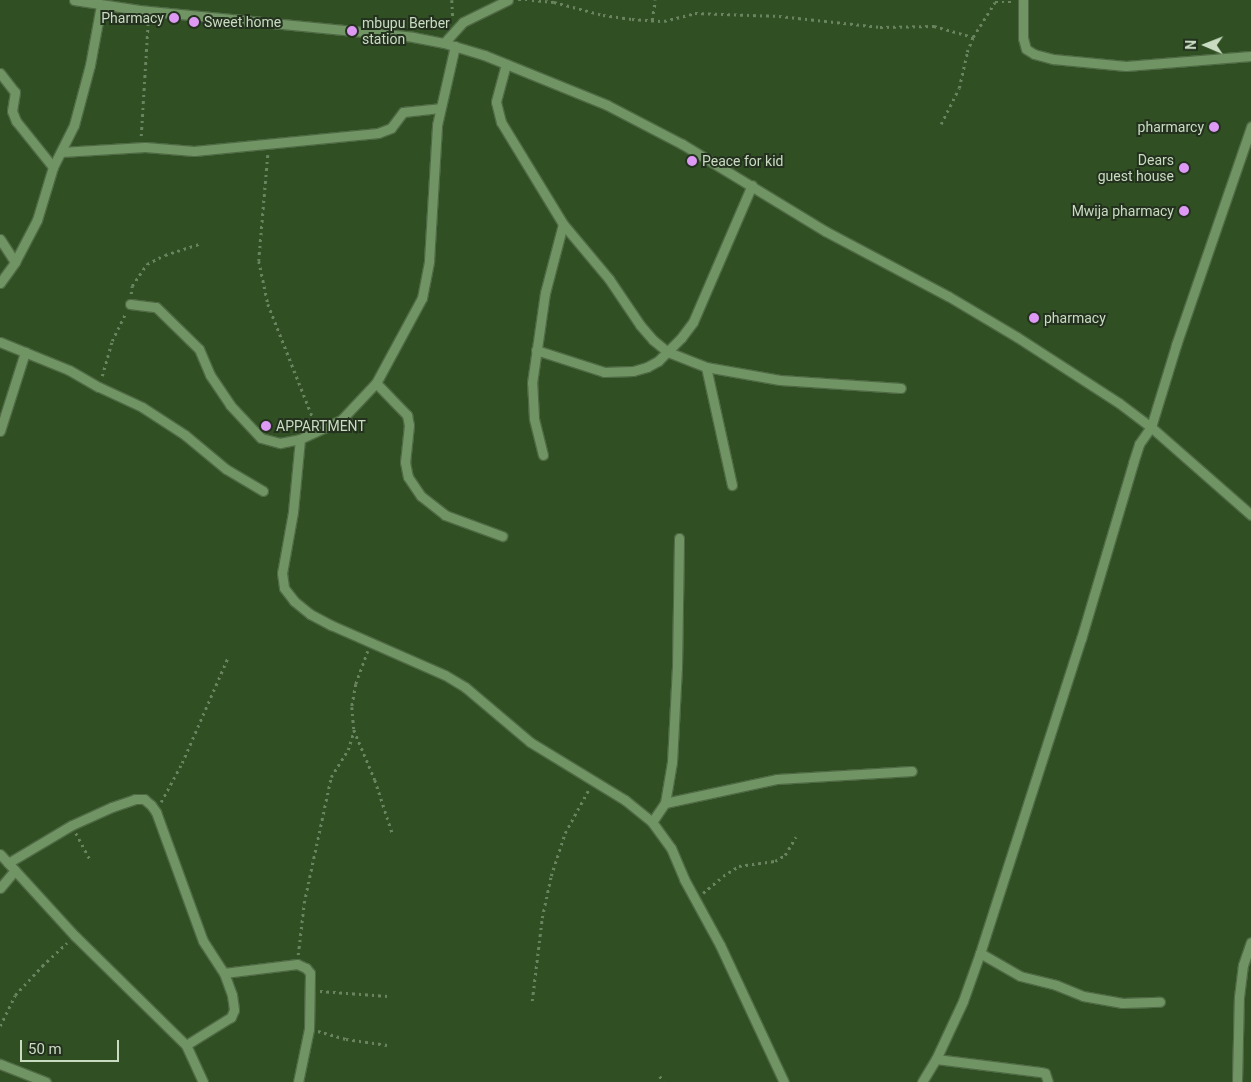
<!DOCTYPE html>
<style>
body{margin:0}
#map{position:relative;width:1251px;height:1082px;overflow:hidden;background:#305024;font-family:Roboto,sans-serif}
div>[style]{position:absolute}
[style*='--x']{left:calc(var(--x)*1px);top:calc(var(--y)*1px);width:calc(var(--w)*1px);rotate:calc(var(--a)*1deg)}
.path>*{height:2.5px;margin-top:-1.25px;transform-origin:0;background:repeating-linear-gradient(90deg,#69845f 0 2.5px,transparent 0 6.5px)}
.roads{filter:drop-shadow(1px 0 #4f6a44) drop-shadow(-1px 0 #4f6a44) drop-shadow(0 1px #4f6a44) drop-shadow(0 -1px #4f6a44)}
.minor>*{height:9px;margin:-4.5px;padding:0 4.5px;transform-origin:4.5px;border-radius:4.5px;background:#719465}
.dots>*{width:14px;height:14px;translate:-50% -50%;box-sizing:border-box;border:2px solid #23311e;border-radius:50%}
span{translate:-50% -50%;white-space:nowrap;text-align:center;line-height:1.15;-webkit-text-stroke:4px #23311e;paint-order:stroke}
.poi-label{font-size:14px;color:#c9dcc2}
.right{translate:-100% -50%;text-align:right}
.left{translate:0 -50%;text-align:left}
.north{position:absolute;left:1181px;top:20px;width:50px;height:50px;-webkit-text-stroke:4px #23311e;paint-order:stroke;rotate:271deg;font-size:14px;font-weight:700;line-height:20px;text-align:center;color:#c9dcc2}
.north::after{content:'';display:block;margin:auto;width:18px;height:22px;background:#c9dcc2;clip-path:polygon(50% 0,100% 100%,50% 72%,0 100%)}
.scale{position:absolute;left:20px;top:1040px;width:99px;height:22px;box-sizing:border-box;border:2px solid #c9dcc2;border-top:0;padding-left:6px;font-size:15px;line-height:18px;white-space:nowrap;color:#c9dcc2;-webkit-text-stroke:4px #23311e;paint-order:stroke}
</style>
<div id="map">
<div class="path">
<i style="--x:452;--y:0;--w:18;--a:87"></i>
<i style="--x:518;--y:0;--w:11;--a:0"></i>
<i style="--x:532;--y:0;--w:22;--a:5"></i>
<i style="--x:554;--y:2;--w:51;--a:14.9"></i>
<i style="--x:603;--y:15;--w:29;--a:8"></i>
<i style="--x:632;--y:19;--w:32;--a:4"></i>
<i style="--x:664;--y:21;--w:32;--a:-14"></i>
<i style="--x:695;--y:13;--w:84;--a:2"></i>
<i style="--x:779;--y:16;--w:102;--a:6.2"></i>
<i style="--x:880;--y:27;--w:54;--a:-1.1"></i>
<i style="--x:934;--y:26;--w:41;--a:15.8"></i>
<i style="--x:652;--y:20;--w:20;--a:-81"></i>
<i style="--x:941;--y:124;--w:40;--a:-63.4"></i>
<i style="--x:959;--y:88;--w:37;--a:-77"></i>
<i style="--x:967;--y:52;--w:16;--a:-68"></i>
<i style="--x:973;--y:37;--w:41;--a:-57.8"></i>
<i style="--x:995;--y:2;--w:17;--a:0"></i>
<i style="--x:141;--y:136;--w:114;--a:-86.5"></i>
<i style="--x:268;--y:155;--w:106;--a:94.9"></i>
<i style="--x:259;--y:261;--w:44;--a:78.2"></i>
<i style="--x:268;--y:304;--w:126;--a:68.5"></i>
<i style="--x:131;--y:294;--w:8;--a:-83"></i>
<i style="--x:132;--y:286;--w:27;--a:-56"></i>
<i style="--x:147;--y:264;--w:20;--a:-27"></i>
<i style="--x:165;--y:255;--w:36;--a:-18"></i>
<i style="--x:102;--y:376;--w:36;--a:-74"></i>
<i style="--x:112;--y:341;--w:30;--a:-64"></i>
<i style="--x:368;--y:651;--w:35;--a:110"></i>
<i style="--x:356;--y:684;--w:23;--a:100"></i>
<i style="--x:352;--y:707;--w:23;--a:85"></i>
<i style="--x:354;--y:730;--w:54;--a:67.2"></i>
<i style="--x:375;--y:780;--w:55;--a:71.9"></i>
<i style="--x:161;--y:802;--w:44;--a:-61.7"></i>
<i style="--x:182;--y:763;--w:116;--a:-66.5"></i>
<i style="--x:76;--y:833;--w:32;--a:62"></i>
<i style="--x:703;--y:893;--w:26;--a:-40"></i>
<i style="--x:723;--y:876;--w:19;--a:-32"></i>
<i style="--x:739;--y:866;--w:36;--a:-8"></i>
<i style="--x:775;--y:861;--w:12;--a:-31"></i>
<i style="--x:785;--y:855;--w:21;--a:-59"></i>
<i style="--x:298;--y:955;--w:52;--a:-83.4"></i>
<i style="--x:304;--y:903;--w:129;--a:-77.9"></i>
<i style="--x:331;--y:777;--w:32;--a:-58"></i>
<i style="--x:348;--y:750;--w:21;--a:-73"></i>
<i style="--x:320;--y:991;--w:68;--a:4.2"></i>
<i style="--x:532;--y:1001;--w:84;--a:-83.1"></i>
<i style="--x:542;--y:918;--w:43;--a:-77.9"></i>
<i style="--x:551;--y:876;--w:45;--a:-72"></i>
<i style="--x:565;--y:833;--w:50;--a:-61.4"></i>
<i style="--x:0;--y:1026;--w:34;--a:-64"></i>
<i style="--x:15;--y:995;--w:40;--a:-47"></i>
<i style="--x:42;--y:966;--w:34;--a:-43"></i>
<i style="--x:318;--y:1031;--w:29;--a:16"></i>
<i style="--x:346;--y:1039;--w:42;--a:8.1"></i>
<i style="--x:660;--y:1076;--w:7;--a:63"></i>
</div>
<div class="roads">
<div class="minor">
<i style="--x:74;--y:0;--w:66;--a:8.7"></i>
<i style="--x:139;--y:10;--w:275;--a:5.6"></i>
<i style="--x:413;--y:37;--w:32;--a:11"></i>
<i style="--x:444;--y:43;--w:42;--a:16.7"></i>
<i style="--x:484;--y:55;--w:133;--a:22.1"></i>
<i style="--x:607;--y:105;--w:85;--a:27.5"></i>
<i style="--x:682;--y:144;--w:167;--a:31.3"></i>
<i style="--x:825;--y:231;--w:139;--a:27.9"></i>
<i style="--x:948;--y:296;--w:80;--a:30.7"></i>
<i style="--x:1017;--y:337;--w:121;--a:32.9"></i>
<i style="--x:1119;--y:403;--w:40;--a:37"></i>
<i style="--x:1151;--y:427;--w:133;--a:41.3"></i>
<i style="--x:1023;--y:0;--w:38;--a:90"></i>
<i style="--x:1023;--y:38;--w:11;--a:75"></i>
<i style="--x:1026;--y:49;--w:9;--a:32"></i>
<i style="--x:1034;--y:54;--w:20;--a:15"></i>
<i style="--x:1053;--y:59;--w:73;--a:5.5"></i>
<i style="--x:1126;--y:66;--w:125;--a:-4.6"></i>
<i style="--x:444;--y:43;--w:28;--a:-48"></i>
<i style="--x:463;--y:22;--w:50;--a:-26.1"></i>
<i style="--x:506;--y:64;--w:39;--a:105"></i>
<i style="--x:496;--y:102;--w:21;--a:76"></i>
<i style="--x:501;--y:122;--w:119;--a:58.7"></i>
<i style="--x:563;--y:224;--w:72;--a:50.1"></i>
<i style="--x:609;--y:279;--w:55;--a:56"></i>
<i style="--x:640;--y:325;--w:20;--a:49"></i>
<i style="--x:653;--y:340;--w:19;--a:39"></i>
<i style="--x:668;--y:352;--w:41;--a:21.5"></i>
<i style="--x:706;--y:367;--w:75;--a:10"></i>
<i style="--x:780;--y:380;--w:121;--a:3.8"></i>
<i style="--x:0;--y:73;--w:24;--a:52"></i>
<i style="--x:15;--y:92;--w:19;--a:99"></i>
<i style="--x:12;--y:111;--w:11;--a:68"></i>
<i style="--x:16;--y:121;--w:59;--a:51.2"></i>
<i style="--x:61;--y:152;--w:84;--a:-3.4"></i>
<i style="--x:145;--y:147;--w:49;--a:4.7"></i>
<i style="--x:194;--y:151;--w:185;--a:-5.6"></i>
<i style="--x:378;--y:133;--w:14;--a:-21"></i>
<i style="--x:391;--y:128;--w:20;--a:-53"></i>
<i style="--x:403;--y:112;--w:37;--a:-6"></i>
<i style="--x:0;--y:239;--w:27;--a:57"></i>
<i style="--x:0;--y:283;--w:26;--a:-54"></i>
<i style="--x:15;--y:262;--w:47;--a:-62.4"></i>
<i style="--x:37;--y:220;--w:55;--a:-73.2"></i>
<i style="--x:53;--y:167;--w:47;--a:-63.4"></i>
<i style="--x:74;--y:125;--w:62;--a:-75.1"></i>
<i style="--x:90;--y:65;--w:61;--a:-79.6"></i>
<i style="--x:130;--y:304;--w:26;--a:7"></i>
<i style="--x:156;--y:307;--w:60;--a:44.3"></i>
<i style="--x:199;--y:349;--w:28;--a:67"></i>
<i style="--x:210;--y:375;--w:36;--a:56"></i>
<i style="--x:230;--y:405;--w:45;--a:46.8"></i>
<i style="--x:261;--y:438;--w:20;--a:15"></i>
<i style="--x:280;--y:443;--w:20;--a:-11"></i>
<i style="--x:300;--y:439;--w:45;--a:-24.9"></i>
<i style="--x:341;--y:420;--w:51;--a:-46.6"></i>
<i style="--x:376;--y:383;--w:97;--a:-61.6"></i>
<i style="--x:422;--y:298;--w:38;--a:-79"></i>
<i style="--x:429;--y:261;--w:136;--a:-86.6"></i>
<i style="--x:437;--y:125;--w:81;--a:-77.2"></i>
<i style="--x:0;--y:342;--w:74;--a:22.1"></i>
<i style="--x:69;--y:370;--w:34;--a:30"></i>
<i style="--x:99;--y:387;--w:47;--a:24.9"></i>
<i style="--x:142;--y:407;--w:51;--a:33.1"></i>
<i style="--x:185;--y:435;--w:53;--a:39.7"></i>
<i style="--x:226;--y:469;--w:43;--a:30.7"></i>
<i style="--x:536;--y:350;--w:71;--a:17.9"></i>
<i style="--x:604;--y:372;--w:29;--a:-2"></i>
<i style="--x:633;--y:371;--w:15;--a:-16"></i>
<i style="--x:647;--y:367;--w:13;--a:-29"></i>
<i style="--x:658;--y:361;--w:33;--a:-45"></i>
<i style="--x:681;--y:338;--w:20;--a:-53"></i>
<i style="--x:693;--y:322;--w:149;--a:-66.7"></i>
<i style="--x:706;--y:367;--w:121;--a:77.6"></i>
<i style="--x:376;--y:383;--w:45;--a:45.9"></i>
<i style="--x:407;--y:415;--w:10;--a:79"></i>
<i style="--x:409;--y:425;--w:37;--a:96"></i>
<i style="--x:405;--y:462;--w:15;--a:79"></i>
<i style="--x:408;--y:477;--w:23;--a:56"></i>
<i style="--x:421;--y:496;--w:31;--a:38"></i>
<i style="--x:445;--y:515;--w:61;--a:20.2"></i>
<i style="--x:0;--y:431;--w:83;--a:-72.4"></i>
<i style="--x:300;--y:439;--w:73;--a:95.5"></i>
<i style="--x:293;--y:512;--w:62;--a:100.2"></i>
<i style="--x:282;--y:573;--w:15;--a:82"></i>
<i style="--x:284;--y:588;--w:16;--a:52"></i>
<i style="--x:294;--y:601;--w:21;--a:39"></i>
<i style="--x:310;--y:614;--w:24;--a:28"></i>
<i style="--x:331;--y:625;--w:124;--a:23.7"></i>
<i style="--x:445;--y:675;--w:23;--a:31"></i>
<i style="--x:465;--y:687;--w:85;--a:40.2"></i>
<i style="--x:530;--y:742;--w:111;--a:31.4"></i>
<i style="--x:625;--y:800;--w:35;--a:39"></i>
<i style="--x:652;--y:822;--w:32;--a:54"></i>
<i style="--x:671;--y:848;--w:34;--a:67"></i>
<i style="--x:684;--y:879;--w:75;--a:61.4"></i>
<i style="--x:720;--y:945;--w:151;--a:65"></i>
<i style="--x:543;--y:455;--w:38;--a:-104"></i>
<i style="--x:534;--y:418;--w:35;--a:-93"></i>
<i style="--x:532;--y:383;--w:91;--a:-81.8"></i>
<i style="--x:545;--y:293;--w:71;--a:-75.4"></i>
<i style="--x:665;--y:803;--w:115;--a:-12.1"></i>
<i style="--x:777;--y:779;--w:135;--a:-3.4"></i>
<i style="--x:652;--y:822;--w:23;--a:-56"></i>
<i style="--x:665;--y:803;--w:42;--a:-80.3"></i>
<i style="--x:672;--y:762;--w:94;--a:-87"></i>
<i style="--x:677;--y:668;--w:130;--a:-89.1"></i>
<i style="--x:0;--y:854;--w:111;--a:47.6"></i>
<i style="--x:75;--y:936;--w:156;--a:44.5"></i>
<i style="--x:186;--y:1045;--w:41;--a:65.3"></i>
<i style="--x:8;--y:863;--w:74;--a:-30.7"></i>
<i style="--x:72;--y:825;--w:44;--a:-24.2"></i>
<i style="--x:112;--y:807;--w:24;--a:-19"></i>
<i style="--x:135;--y:799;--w:9;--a:0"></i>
<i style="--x:144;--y:799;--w:9;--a:41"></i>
<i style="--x:151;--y:805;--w:9;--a:54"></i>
<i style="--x:156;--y:812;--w:137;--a:70"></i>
<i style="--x:203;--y:941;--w:38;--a:57"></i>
<i style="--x:224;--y:973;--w:23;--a:70"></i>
<i style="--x:232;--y:995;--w:15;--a:82"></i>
<i style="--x:234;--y:1010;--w:8;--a:113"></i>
<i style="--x:231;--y:1017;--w:53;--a:148.1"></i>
<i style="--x:0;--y:888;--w:23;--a:-50"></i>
<i style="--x:980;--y:953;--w:46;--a:29.9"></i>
<i style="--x:1020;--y:976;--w:37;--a:14"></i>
<i style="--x:1056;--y:985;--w:29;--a:22"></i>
<i style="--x:1083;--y:996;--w:40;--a:10"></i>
<i style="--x:1122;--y:1003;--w:38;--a:-2"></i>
<i style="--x:224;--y:973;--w:74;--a:-7"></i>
<i style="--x:297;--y:964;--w:10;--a:24"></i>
<i style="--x:306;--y:968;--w:6;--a:51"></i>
<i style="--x:310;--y:973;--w:56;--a:91"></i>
<i style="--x:309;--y:1029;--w:54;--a:101.7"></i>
<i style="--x:936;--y:1059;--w:105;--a:7.1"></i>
<i style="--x:1040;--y:1072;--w:5;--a:11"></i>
<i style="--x:1045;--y:1073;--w:9;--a:72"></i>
<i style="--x:0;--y:1064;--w:49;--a:21.4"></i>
<i style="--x:922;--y:1082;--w:27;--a:-59"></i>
<i style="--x:936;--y:1059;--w:64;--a:-65"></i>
<i style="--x:963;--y:1001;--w:51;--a:-70.5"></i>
<i style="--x:980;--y:953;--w:330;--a:-72.2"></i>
<i style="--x:1081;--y:639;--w:184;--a:-73.5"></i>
<i style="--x:1133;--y:463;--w:20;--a:-72"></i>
<i style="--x:1139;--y:444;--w:21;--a:-55"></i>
<i style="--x:1151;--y:427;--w:86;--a:-73"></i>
<i style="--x:1176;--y:345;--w:231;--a:-71"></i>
<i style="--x:1237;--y:1082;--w:85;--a:-88.7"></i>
<i style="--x:1239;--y:997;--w:32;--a:-83"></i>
<i style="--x:1243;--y:965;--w:24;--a:-71"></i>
</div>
</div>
<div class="dots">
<i style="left:174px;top:18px;background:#dd99f3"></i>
<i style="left:194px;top:22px;background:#dd99f3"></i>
<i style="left:352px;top:31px;background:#dd99f3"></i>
<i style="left:1214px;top:127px;background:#dd99f3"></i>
<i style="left:692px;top:161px;background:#dd99f3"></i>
<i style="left:1184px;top:168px;background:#dd99f3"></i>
<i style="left:1184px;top:211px;background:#dd99f3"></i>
<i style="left:1034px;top:318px;background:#dd99f3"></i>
<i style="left:266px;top:426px;background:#dd99f3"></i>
</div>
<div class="poi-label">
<span class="right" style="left:164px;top:18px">Pharmacy</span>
<span class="left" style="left:204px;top:22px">Sweet home</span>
<span class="left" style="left:362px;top:31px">mbupu Berber<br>station</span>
<span class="right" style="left:1204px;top:127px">pharmarcy</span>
<span class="right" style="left:1174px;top:168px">Dears<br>guest house</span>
<span class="left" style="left:702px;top:161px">Peace for kid</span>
<span class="right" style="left:1174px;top:211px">Mwija pharmacy</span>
<span class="left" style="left:1044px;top:318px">pharmacy</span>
<span class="left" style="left:276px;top:426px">APPARTMENT</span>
</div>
<div class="north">N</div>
<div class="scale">50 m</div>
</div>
